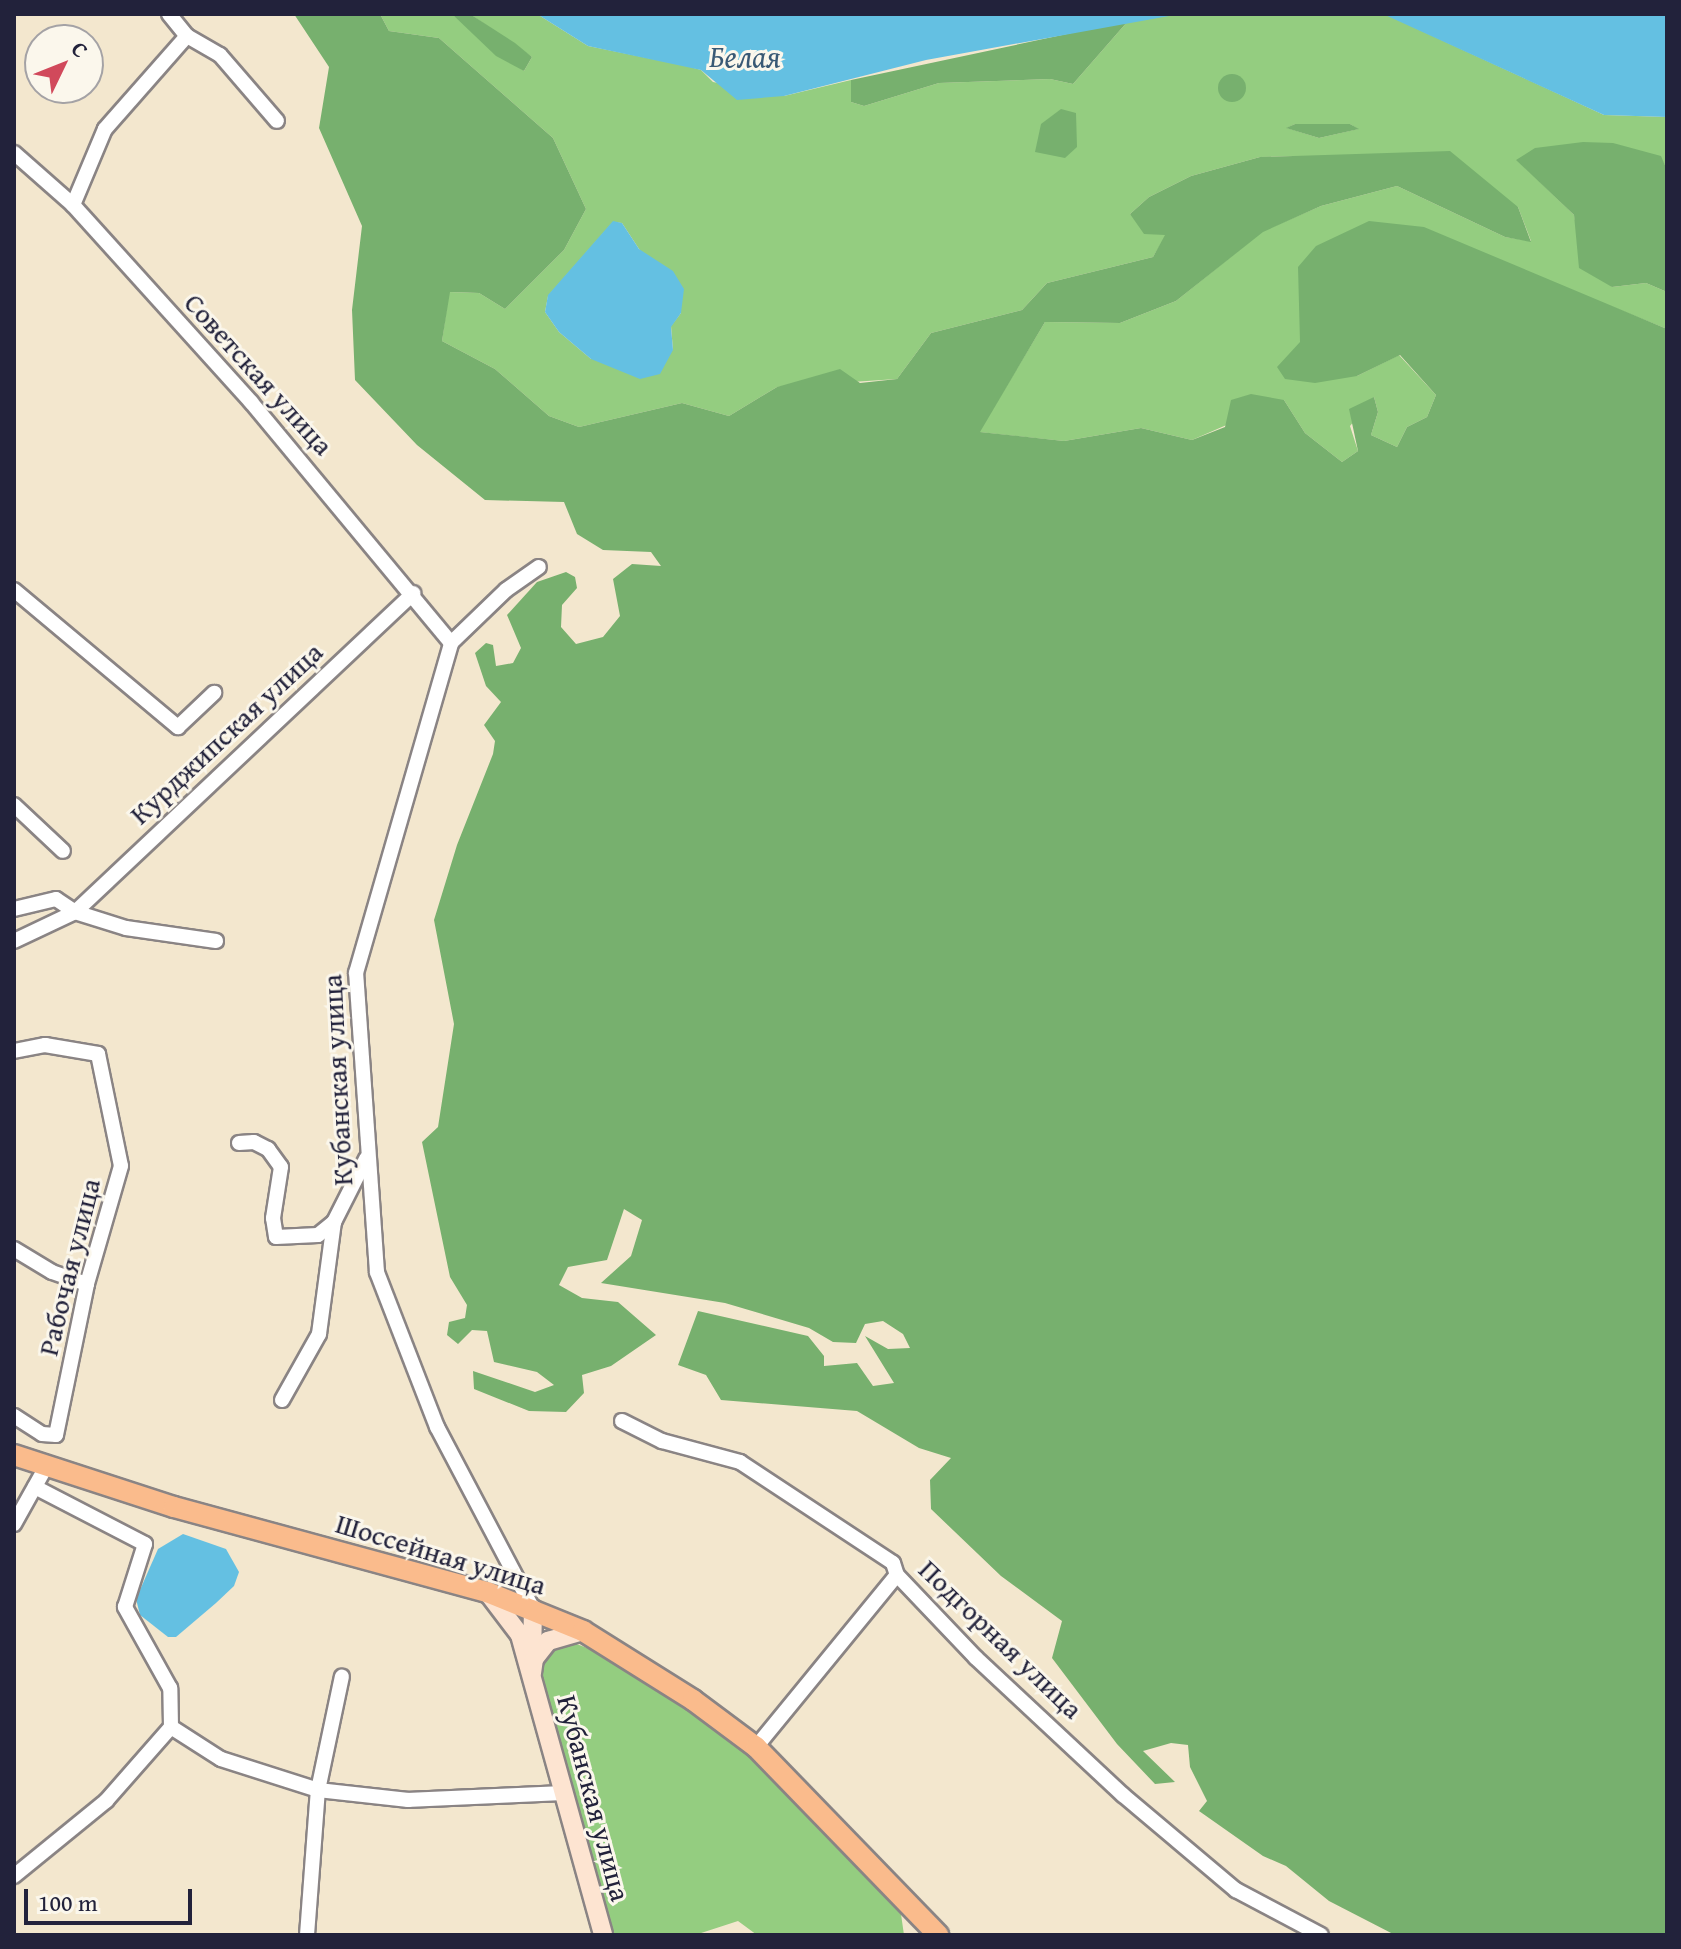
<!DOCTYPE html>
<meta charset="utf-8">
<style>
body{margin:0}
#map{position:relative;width:1681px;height:1949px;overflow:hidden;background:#f3e7ce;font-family:"Gentium Book Plus",serif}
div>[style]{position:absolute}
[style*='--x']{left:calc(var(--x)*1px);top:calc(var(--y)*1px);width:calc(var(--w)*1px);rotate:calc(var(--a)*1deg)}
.green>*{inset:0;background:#94cd80}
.forest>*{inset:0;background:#77b06e}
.round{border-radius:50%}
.water>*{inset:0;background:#64c0e2}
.roads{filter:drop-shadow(2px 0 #8a8484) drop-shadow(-2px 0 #8a8484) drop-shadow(0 2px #8a8484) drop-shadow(0 -2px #8a8484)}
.minor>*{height:14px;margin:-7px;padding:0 7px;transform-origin:7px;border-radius:7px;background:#fff}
.secondary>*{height:18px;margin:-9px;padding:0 9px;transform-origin:9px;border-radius:9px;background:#fde4d1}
.primary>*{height:20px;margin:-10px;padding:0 10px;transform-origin:10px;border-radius:10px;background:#fabb8c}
span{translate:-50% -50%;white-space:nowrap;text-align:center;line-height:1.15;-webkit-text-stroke:6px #fbf7ec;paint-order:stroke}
.street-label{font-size:28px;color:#22223b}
.water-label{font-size:30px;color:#395975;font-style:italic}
.frame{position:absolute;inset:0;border:16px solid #22223b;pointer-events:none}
.north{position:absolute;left:24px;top:24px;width:80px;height:80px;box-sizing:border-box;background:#fbf7ec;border:2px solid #a4a2a5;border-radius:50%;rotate:47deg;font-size:22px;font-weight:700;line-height:32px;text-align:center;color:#22223b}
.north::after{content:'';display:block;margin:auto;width:28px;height:36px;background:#d1495b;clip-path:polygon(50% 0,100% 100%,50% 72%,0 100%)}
.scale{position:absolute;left:24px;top:1889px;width:168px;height:36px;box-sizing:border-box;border:4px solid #22223b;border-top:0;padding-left:10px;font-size:24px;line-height:28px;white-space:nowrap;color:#22223b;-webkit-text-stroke:6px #fbf7ec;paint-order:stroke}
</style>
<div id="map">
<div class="green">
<i style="clip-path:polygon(evenodd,380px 14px,452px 14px,524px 71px,532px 57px,470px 14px,537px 14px,588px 46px,687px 66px,701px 70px,713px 82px,784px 96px,851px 80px,851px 102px,864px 106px,939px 83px,1050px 79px,1073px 84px,1128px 21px,1180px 14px,1385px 14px,1604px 115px,1667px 117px,1667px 170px,1660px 156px,1517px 160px,1574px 215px,1577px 232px,1612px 287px,1646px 283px,1667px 292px,1667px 329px,1487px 256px,1301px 312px,1300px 342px,1357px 376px,1399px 355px,1436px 395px,1427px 417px,1407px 427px,1397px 447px,1371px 435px,1378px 412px,1374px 397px,1350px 426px,1358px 451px,1342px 462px,1305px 433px,1284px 400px,1192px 440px,1141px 428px,1064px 441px,979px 432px,1045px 322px,1120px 323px,1176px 301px,1263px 231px,1321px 206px,1397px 186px,1505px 237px,1531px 241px,1518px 207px,1302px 156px,1260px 157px,1191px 176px,1149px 197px,1130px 214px,1166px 235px,1153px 257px,1047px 283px,1022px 310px,931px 333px,897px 379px,777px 387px,729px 416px,682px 403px,579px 427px,549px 416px,495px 369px,442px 341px,449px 292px,479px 293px,505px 309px,564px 250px,586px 209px,553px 138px,439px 38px,389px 31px,380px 14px,1295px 124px,1350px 124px,1358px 129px,1319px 138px,1287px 128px,1295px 124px,380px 14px,613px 222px,622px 223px,681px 313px,671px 326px,673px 350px,591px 359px,559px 332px,545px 312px,548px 296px,613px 222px)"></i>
<i style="clip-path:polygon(566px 1640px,611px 1657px,696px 1710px,752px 1756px,900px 1907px,904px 1935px,757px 1935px,738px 1921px,695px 1935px,611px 1935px,538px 1667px,551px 1645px)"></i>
</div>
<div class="forest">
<i style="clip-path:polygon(294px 14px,380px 14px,389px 31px,439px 38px,553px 138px,586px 209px,564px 250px,505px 309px,479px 293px,450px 292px,442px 341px,495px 369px,549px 416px,579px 427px,682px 403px,729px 416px,777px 387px,840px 369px,860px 383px,897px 379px,931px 333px,1022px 310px,1047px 283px,1153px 257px,1165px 235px,1144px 234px,1130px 214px,1149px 197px,1191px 176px,1260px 157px,1450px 151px,1518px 207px,1531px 242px,1505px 237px,1397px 186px,1321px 206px,1263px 232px,1176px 301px,1120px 323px,1045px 322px,980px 432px,1064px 441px,1141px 428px,1192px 440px,1225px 427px,1231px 400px,1251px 394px,1284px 400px,1305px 433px,1342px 462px,1358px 451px,1349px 409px,1374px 397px,1378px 412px,1371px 435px,1397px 447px,1407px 427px,1427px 417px,1436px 395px,1400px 355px,1357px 376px,1315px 383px,1285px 379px,1277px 367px,1300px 342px,1298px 267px,1316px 246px,1369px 221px,1424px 227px,1667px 329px,1667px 1935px,1395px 1935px,1329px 1901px,1286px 1866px,1263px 1856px,1199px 1811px,1207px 1801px,1190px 1767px,1188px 1745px,1171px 1743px,1143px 1751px,1175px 1782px,1155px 1784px,1117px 1744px,1052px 1658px,1062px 1621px,1001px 1576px,931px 1509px,930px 1480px,951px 1458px,919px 1448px,857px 1411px,721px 1400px,706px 1375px,678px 1365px,698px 1311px,808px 1336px,824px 1356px,824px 1366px,857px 1363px,873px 1386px,894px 1383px,865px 1336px,888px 1349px,910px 1348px,903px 1334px,883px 1321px,865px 1324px,856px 1343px,833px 1342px,809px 1328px,725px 1303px,601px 1283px,631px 1256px,642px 1220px,624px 1209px,607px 1260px,568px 1267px,559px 1285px,582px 1298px,618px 1302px,656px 1335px,611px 1366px,582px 1375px,584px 1393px,566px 1412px,529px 1411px,474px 1389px,473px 1371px,535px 1392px,554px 1385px,537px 1372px,494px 1362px,487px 1331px,472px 1330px,458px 1344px,447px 1335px,449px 1322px,465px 1318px,467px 1305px,450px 1277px,422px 1142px,438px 1127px,454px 1024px,434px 920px,457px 845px,493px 754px,495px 741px,484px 725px,501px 702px,486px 686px,475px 653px,486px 643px,493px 645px,496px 666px,513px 663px,521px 648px,507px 615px,537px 582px,566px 572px,575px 577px,577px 588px,562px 605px,561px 627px,576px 644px,603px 637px,620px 616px,613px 579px,632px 564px,661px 566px,651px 552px,603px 550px,577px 534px,564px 502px,485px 500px,417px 445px,355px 380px,352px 310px,362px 226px,319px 128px,329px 67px)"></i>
<i style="clip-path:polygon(452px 14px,470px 14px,515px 43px,532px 57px,524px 71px,496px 56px)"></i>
<i style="clip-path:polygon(1128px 21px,1073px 84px,1050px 79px,939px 83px,864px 106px,851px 102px,851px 80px)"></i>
<i class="round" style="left:1218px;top:74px;width:28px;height:28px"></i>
<i style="clip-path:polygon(1061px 109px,1076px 113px,1077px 147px,1065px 158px,1035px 152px,1041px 124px)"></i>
<i style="clip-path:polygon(1295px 124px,1350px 124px,1359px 129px,1319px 138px,1286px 128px)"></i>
<i style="clip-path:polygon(1583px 142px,1613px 143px,1661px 156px,1667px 170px,1667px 292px,1646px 283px,1612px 287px,1579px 268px,1574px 215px,1516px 160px,1535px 148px)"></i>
</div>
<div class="water">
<i style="clip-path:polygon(537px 14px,1180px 14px,926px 60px,784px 96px,737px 100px,701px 70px,588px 46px)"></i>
<i style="clip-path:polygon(1383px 14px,1667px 14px,1667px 117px,1604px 115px)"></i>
<i style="clip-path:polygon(613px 221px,622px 223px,639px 249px,673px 271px,684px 289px,681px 313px,671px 327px,673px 350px,660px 374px,640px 379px,591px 359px,559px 332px,545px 312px,548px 295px)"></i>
<i style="clip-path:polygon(183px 1534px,226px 1549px,239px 1572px,234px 1586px,216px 1603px,176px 1637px,168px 1637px,140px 1615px,136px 1599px,158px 1549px)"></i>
</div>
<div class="roads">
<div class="minor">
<i style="--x:169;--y:14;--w:28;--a:51"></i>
<i style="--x:187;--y:36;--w:38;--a:30"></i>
<i style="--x:220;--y:55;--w:87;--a:49.2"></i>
<i style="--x:14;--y:153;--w:79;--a:41.4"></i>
<i style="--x:73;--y:205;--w:266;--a:47.9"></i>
<i style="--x:251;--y:402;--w:313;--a:50.3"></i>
<i style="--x:73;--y:205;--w:82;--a:-67.2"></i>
<i style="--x:105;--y:129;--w:124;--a:-48.6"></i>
<i style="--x:14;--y:590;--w:214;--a:39.9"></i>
<i style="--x:178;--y:727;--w:50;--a:-43.4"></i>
<i style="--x:14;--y:805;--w:67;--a:43.2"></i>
<i style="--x:14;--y:909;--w:43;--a:-13.4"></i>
<i style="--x:56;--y:899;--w:23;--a:34"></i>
<i style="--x:75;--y:912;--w:53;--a:17.4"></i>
<i style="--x:126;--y:928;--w:91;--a:8.2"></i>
<i style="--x:14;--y:941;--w:68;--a:-25.4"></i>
<i style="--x:75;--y:912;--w:465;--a:-43.3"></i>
<i style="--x:14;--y:1051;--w:32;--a:-11"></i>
<i style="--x:45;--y:1045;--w:54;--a:9.6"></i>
<i style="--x:98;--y:1054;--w:114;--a:78.4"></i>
<i style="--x:121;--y:1166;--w:123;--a:106.1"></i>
<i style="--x:87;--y:1284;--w:154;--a:101.6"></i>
<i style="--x:56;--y:1435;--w:14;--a:-176"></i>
<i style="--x:42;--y:1434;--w:33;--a:-147"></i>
<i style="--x:239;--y:1143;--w:15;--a:-4"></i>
<i style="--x:254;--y:1142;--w:16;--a:27"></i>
<i style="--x:268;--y:1149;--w:22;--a:54"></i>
<i style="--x:281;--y:1167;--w:52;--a:98.9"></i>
<i style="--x:273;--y:1218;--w:19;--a:81"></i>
<i style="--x:276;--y:1237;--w:42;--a:-2.7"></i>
<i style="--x:318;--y:1235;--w:21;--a:-39"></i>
<i style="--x:14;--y:1249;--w:44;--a:31.2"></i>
<i style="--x:52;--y:1272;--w:37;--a:19"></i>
<i style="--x:282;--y:1400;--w:76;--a:-60.7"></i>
<i style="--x:319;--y:1334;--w:113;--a:-82.4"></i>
<i style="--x:334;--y:1222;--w:71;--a:-63.1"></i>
<i style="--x:622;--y:1421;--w:45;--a:26.6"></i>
<i style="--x:662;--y:1441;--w:81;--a:15.1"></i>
<i style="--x:740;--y:1462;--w:183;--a:33.4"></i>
<i style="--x:893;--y:1563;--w:13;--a:72"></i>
<i style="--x:897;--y:1575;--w:115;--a:46.4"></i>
<i style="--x:976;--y:1658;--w:201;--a:43"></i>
<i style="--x:1123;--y:1795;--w:148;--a:40.1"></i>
<i style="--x:1236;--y:1890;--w:96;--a:27.9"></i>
<i style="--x:14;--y:1524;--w:68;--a:-60.8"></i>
<i style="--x:533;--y:1609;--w:206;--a:-117.8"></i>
<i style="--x:437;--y:1427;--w:166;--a:-111.2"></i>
<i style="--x:377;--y:1272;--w:300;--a:-94"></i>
<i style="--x:356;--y:973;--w:343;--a:-73.9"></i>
<i style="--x:451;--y:643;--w:76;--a:-43.9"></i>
<i style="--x:506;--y:590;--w:40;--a:-34.9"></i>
<i style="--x:171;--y:1727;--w:59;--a:32.6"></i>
<i style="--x:221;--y:1759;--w:102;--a:17.7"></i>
<i style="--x:318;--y:1790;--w:91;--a:6.3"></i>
<i style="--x:408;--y:1800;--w:154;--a:-2.6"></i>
<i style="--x:756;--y:1747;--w:222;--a:-50.7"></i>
<i style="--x:14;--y:1876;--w:119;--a:-39.2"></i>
<i style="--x:106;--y:1801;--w:98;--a:-48.7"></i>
<i style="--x:171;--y:1727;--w:39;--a:-91"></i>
<i style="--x:170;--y:1688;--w:93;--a:-119.1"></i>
<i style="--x:125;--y:1607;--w:66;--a:-72.4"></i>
<i style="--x:145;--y:1544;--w:124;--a:-152.6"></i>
<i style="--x:307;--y:1935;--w:145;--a:-85.7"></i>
<i style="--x:318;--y:1790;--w:116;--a:-78.1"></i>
</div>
<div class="secondary">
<i style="--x:489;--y:1594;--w:51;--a:52.9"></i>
<i style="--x:520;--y:1635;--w:311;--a:74.5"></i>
<i style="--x:532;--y:1657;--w:48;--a:-88.8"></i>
<i style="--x:532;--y:1673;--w:14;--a:-82"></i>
<i style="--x:534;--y:1659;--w:23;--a:-52"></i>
<i style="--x:548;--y:1641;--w:36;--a:-16"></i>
</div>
<div class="primary">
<i style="--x:14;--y:1455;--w:168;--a:18"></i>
<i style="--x:174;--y:1507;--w:324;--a:15.2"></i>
<i style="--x:487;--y:1592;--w:104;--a:22.1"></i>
<i style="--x:583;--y:1631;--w:130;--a:32.1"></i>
<i style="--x:693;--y:1700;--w:79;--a:36.7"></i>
<i style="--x:756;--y:1747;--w:262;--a:45.9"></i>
</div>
</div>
<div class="street-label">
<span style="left:259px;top:374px;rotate:48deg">Советская улица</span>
<span style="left:226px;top:733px;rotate:-43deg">Курджипская улица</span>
<span style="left:337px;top:1080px;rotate:-93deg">Кубанская улица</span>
<span style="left:69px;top:1267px;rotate:-76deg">Рабочая улица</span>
<span style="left:441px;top:1554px;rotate:17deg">Шоссейная улица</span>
<span style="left:1001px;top:1639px;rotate:44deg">Подгорная улица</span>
<span style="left:594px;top:1798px;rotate:75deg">Кубанская улица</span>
</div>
<div class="water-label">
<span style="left:745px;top:56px">Белая</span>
</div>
<div class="frame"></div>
<div class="north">С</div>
<div class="scale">100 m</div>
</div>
